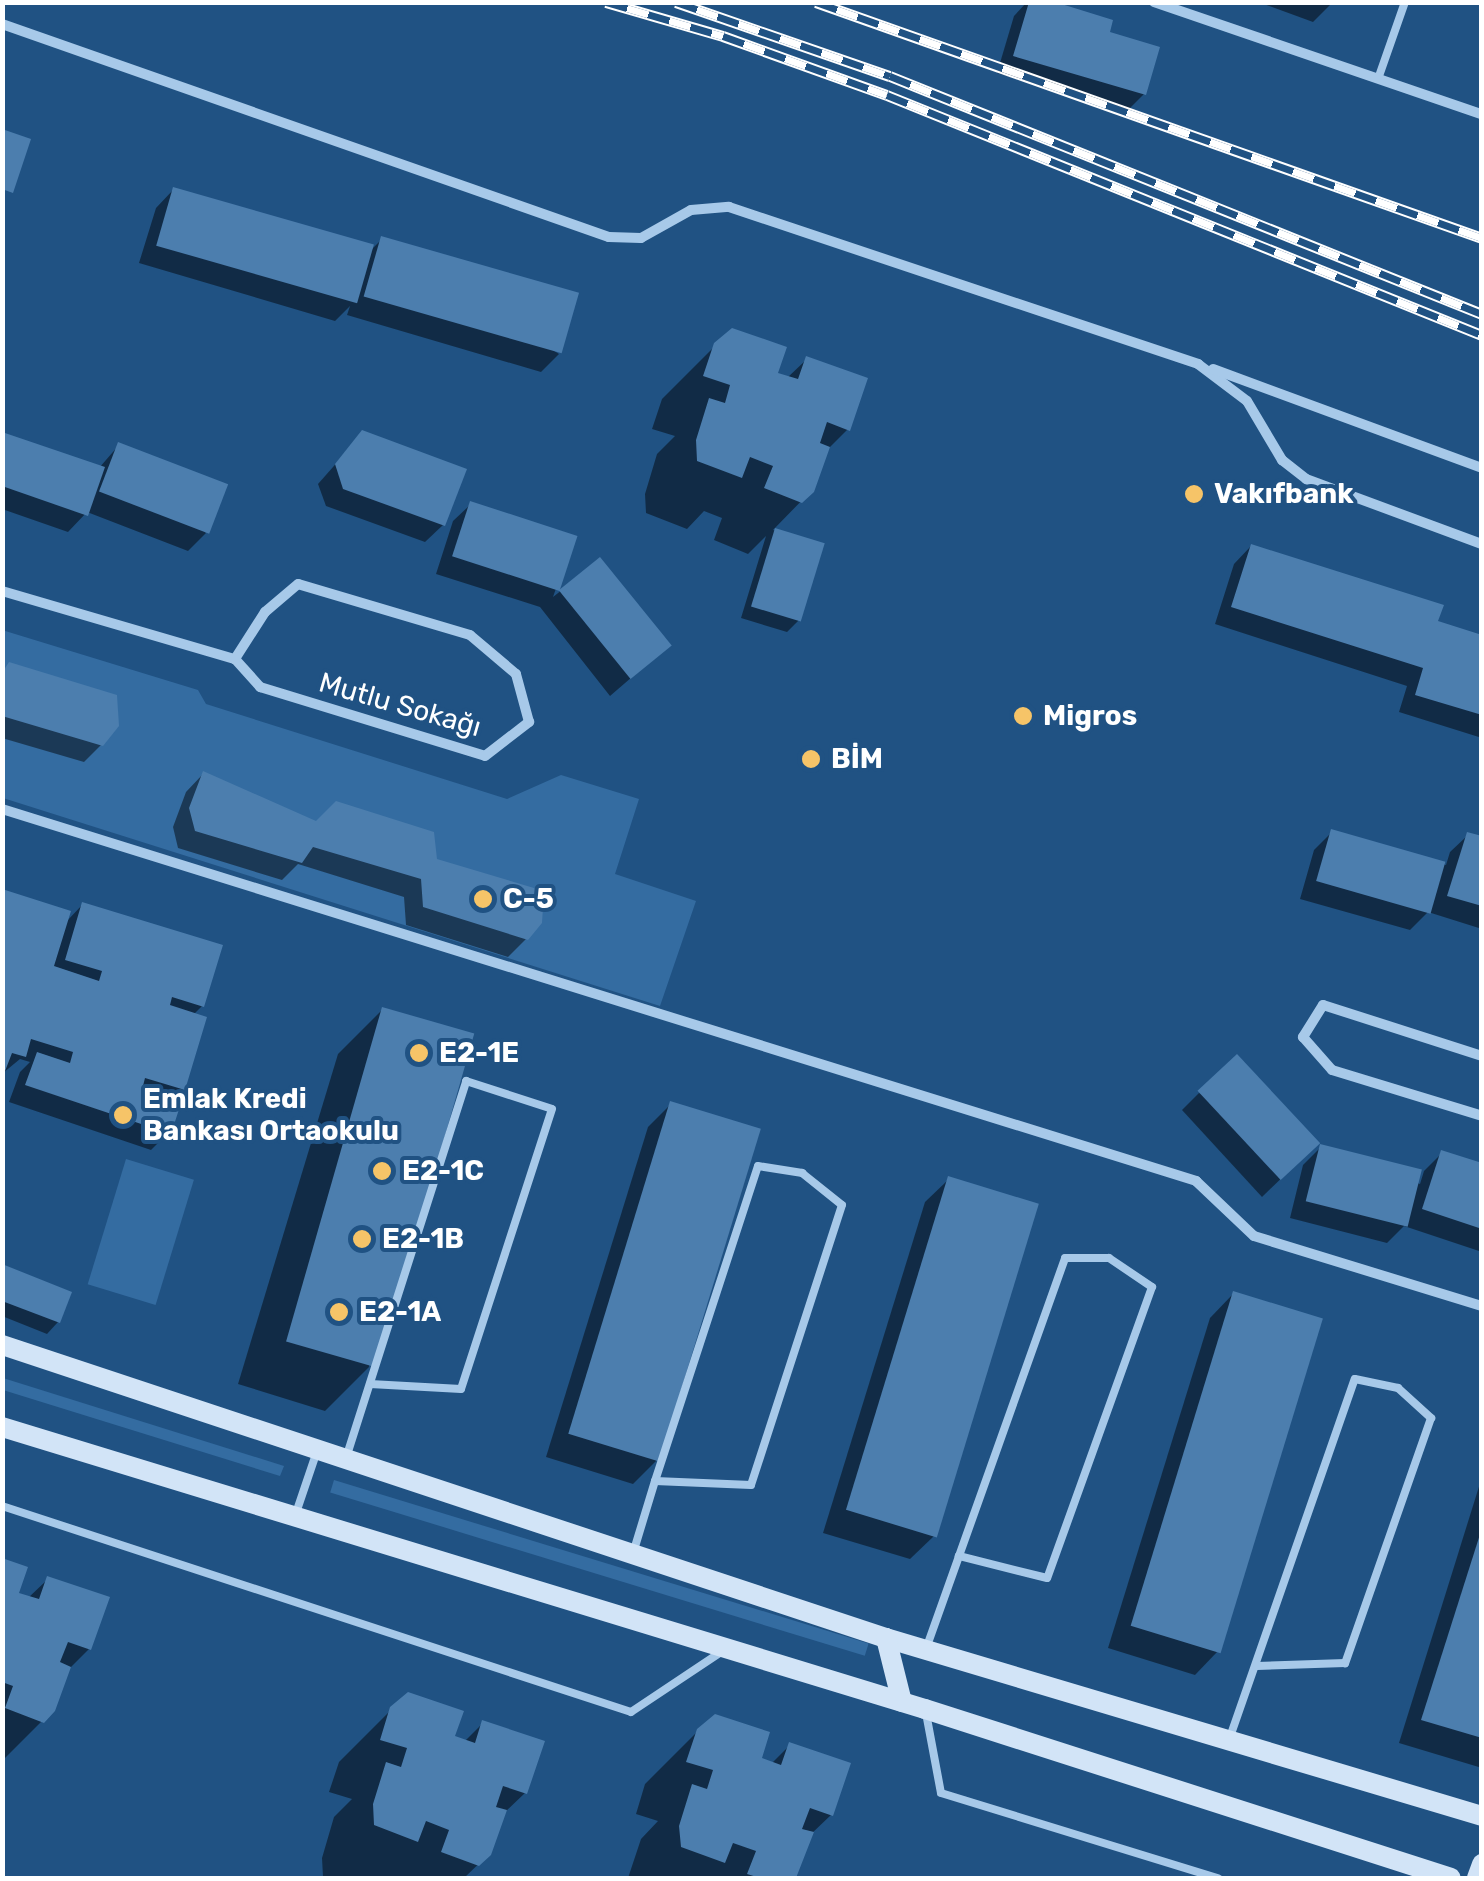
<!DOCTYPE html>
<meta charset="utf-8">
<style>
body{margin:0}
#map{position:relative;width:1484px;height:1881px;overflow:hidden;background:#205283;font-family:Rubik,sans-serif}
div>[style]{position:absolute}
[style*='--x']{left:calc(var(--x)*1px);top:calc(var(--y)*1px);width:calc(var(--w)*1px);rotate:calc(var(--a)*1deg)}
.green>*{inset:0;background:#346ca1;transform-origin:0 0}
.shadow>*{inset:0;background:#0007}
.building>*{inset:0;background:#4c7eae;transform-origin:0 0}
.lane>*{height:8px;margin:-4px;padding:0 4px;transform-origin:4px;border-radius:4px;background:#a7c9e9}
.street>*{height:10px;margin:-5px;padding:0 5px;transform-origin:5px;border-radius:5px;background:#a7c9e9}
.secondary>*{height:20px;margin:-10px;padding:0 10px;transform-origin:10px;border-radius:10px;background:#d2e4f7}
.rail>*{height:11px;margin-top:-5.5px;transform-origin:0;background:repeating-linear-gradient(90deg,#205283 0 22px,#fff 0 44px);box-sizing:border-box;border-block:2px solid #fff}
.dots>*{width:28px;height:28px;translate:-50% -50%;box-sizing:border-box;border:5px solid #205283;border-radius:50%}
span{translate:-50% -50%;white-space:nowrap;text-align:center;line-height:1.15;-webkit-text-stroke:8px #205283;paint-order:stroke}
.poi-label{font-size:28px;color:#fff;font-weight:700}
.left{translate:0 -50%;text-align:left}
.street-label{font-size:28px;color:#fff}
.frame{position:absolute;inset:0;border:5px solid #fff;pointer-events:none}
</style>
<div id="map">
<div class="green">
<i style="clip-path:polygon(2px 630px,198px 690px,206px 704px,507px 799px,561px 775px,639px 799px,615px 874px,696px 901px,660px 1006px,3px 798px)"></i>
<i style="left:126px;top:1159px;width:71px;height:131px;rotate:17deg"></i>
<i style="clip-path:polygon(2px 1378px,3px 1378px,284px 1466px,280px 1476px,3px 1390px)"></i>
<i style="left:334px;top:1480px;width:559px;height:13px;rotate:17deg"></i>
</div>
<div class="shadow">
<i style="clip-path:polygon(1027px 2px,1046px 2px,1107px 34px,1144px 94px,1126px 112px,997px 73px,1014px 16px)"></i>
<i style="clip-path:polygon(1258px 2px,1333px 2px,1313px 22px)"></i>
<i style="clip-path:polygon(173px 190px,372px 249px,382px 239px,559px 354px,541px 372px,347px 315px,350px 306px,335px 321px,139px 263px,156px 208px)"></i>
<i style="clip-path:polygon(716px 345px,787px 378px,807px 359px,848px 429px,826px 451px,812px 490px,773px 530px,822px 545px,799px 620px,787px 632px,741px 618px,766px 536px,748px 554px,714px 540px,722px 518px,704px 511px,687px 529px,646px 513px,645px 494px,657px 454px,675px 436px,652px 429px,662px 399px)"></i>
<i style="clip-path:polygon(363px 433px,443px 525px,425px 542px,326px 506px,318px 484px)"></i>
<i style="clip-path:polygon(2px 435px,99px 468px,119px 445px,206px 533px,188px 551px,87px 512px,68px 532px,2px 509px)"></i>
<i style="clip-path:polygon(471px 504px,574px 537px,553px 597px,600px 560px,668px 646px,610px 696px,540px 607px,436px 574px,453px 521px)"></i>
<i style="clip-path:polygon(1251px 546px,1434px 623px,1482px 637px,1482px 738px,1399px 712px,1407px 686px,1215px 624px,1234px 564px)"></i>
<i style="clip-path:polygon(10px 664px,102px 744px,84px 762px,2px 738px,2px 672px)"></i>
<i style="clip-path:polygon(203px 774px,316px 824px,435px 861px,526px 939px,508px 957px,406px 925px,404px 897px,298px 864px,282px 880px,178px 848px,173px 827px,186px 792px)"></i>
<i style="clip-path:polygon(1332px 832px,1446px 865px,1450px 852px,1468px 835px,1482px 839px,1482px 929px,1428px 912px,1410px 930px,1300px 899px,1314px 850px)"></i>
<i style="clip-path:polygon(83px 904px,202px 1006px,193px 1015px,183px 1089px,172px 1099px,168px 1133px,151px 1150px,9px 1102px,20px 1072px,30px 1062px,20px 1059px,3px 1073px,66px 922px)"></i>
<i style="clip-path:polygon(383px 1009px,369px 1367px,325px 1411px,238px 1384px,338px 1054px)"></i>
<i style="clip-path:polygon(1199px 1093px,1317px 1144px,1262px 1197px,1182px 1110px)"></i>
<i style="clip-path:polygon(671px 1104px,656px 1461px,633px 1484px,546px 1457px,648px 1127px)"></i>
<i style="clip-path:polygon(1321px 1147px,1420px 1184px,1424px 1171px,1442px 1153px,1482px 1166px,1482px 1252px,1404px 1226px,1387px 1243px,1290px 1218px,1303px 1165px)"></i>
<i style="clip-path:polygon(949px 1179px,934px 1536px,910px 1559px,823px 1533px,925px 1202px)"></i>
<i style="clip-path:polygon(2px 1267px,58px 1322px,47px 1334px,2px 1316px)"></i>
<i style="clip-path:polygon(1233px 1294px,1218px 1651px,1195px 1675px,1108px 1648px,1210px 1318px)"></i>
<i style="clip-path:polygon(1482px 1477px,1482px 1768px,1399px 1743px)"></i>
<i style="clip-path:polygon(2px 1561px,16px 1594px,28px 1598px,48px 1579px,89px 1649px,67px 1671px,53px 1710px,2px 1761px)"></i>
<i style="clip-path:polygon(392px 1709px,464px 1742px,483px 1723px,525px 1793px,502px 1815px,489px 1854px,464px 1878px,323px 1877px,322px 1858px,334px 1817px,352px 1799px,329px 1792px,339px 1762px)"></i>
<i style="clip-path:polygon(698px 1731px,771px 1764px,790px 1745px,831px 1815px,809px 1836px,793px 1878px,628px 1878px,641px 1839px,658px 1821px,636px 1814px,645px 1784px)"></i>
</div>
<div class="building">
<i style="clip-path:polygon(1029px 2px,1055px 2px,1113px 20px,1110px 32px,1160px 47px,1146px 95px,1013px 56px)"></i>
<i style="clip-path:polygon(2px 129px,31px 139px,13px 193px,2px 189px)"></i>
<i style="left:173px;top:187px;width:209px;height:61px;rotate:16deg"></i>
<i style="left:381px;top:236px;width:206px;height:63px;rotate:16deg"></i>
<i style="clip-path:polygon(732px 328px,787px 347px,778px 373px,798px 379px,806px 356px,868px 378px,850px 431px,827px 422px,820px 443px,830px 447px,814px 492px,802px 503px,764px 488px,773px 466px,750px 457px,742px 478px,697px 461px,696px 440px,709px 398px,725px 403px,730px 385px,703px 376px,714px 343px)"></i>
<i style="clip-path:polygon(362px 430px,467px 469px,445px 526px,343px 489px,335px 464px)"></i>
<i style="clip-path:polygon(2px 432px,105px 467px,88px 516px,2px 486px)"></i>
<i style="left:118px;top:442px;width:118px;height:53px;rotate:21deg"></i>
<i style="left:470px;top:501px;width:113px;height:58px;rotate:18deg"></i>
<i style="left:775px;top:528px;width:52px;height:82px;rotate:17deg"></i>
<i style="clip-path:polygon(1251px 544px,1444px 605px,1438px 621px,1482px 635px,1482px 715px,1415px 695px,1423px 668px,1231px 607px)"></i>
<i style="left:600px;top:557px;width:114px;height:53px;rotate:51deg"></i>
<i style="clip-path:polygon(9px 662px,117px 695px,119px 726px,103px 746px,2px 716px,2px 673px)"></i>
<i style="clip-path:polygon(203px 771px,316px 821px,336px 801px,434px 832px,437px 859px,544px 891px,542px 923px,528px 940px,423px 907px,421px 879px,313px 847px,302px 863px,195px 831px,189px 808px)"></i>
<i style="left:1331px;top:829px;width:119px;height:54px;rotate:16deg"></i>
<i style="clip-path:polygon(1467px 832px,1482px 836px,1482px 906px,1447px 896px)"></i>
<i style="clip-path:polygon(2px 889px,71px 911px,54px 966px,99px 981px,102px 971px,65px 960px,82px 902px,223px 945px,204px 1007px,172px 997px,170px 1005px,207px 1017px,185px 1090px,145px 1078px,143px 1086px,182px 1100px,171px 1134px,25px 1085px,37px 1052px,70px 1063px,73px 1052px,31px 1039px,26px 1057px,12px 1053px,2px 1079px)"></i>
<i style="left:382px;top:1007px;width:96px;height:348px;rotate:16deg"></i>
<i style="left:1237px;top:1054px;width:122px;height:54px;rotate:47deg"></i>
<i style="left:670px;top:1101px;width:95px;height:348px;rotate:17deg"></i>
<i style="left:1320px;top:1144px;width:105px;height:59px;rotate:14deg"></i>
<i style="clip-path:polygon(1441px 1150px,1482px 1163px,1482px 1229px,1422px 1209px)"></i>
<i style="left:948px;top:1176px;width:95px;height:349px;rotate:17deg"></i>
<i style="clip-path:polygon(2px 1264px,72px 1292px,60px 1323px,2px 1301px)"></i>
<i style="left:1233px;top:1291px;width:94px;height:350px;rotate:17deg"></i>
<i style="clip-path:polygon(1482px 1528px,1482px 1738px,1421px 1720px)"></i>
<i style="clip-path:polygon(2px 1558px,28px 1567px,19px 1593px,39px 1599px,47px 1576px,110px 1597px,91px 1650px,68px 1642px,60px 1662px,71px 1667px,55px 1711px,44px 1723px,5px 1708px,13px 1686px,2px 1682px)"></i>
<i style="clip-path:polygon(408px 1692px,464px 1711px,455px 1736px,475px 1743px,482px 1720px,545px 1741px,527px 1794px,503px 1786px,496px 1807px,507px 1810px,491px 1855px,479px 1866px,441px 1852px,449px 1830px,426px 1821px,418px 1842px,374px 1825px,373px 1804px,386px 1762px,401px 1767px,407px 1748px,380px 1740px,390px 1707px)"></i>
<i style="clip-path:polygon(715px 1714px,770px 1732px,762px 1758px,781px 1765px,789px 1742px,851px 1763px,833px 1816px,810px 1808px,802px 1829px,814px 1832px,796px 1878px,760px 1878px,747px 1874px,756px 1851px,733px 1843px,725px 1863px,681px 1847px,679px 1826px,692px 1784px,707px 1789px,713px 1770px,686px 1762px,697px 1729px)"></i>
</div>
<div class="lane">
<i style="--x:1378;--y:79;--w:82;--a:-70.7"></i>
<i style="--x:1065;--y:1258;--w:44;--a:0"></i>
<i style="--x:1109;--y:1258;--w:52;--a:34"></i>
<i style="--x:1152;--y:1287;--w:309;--a:109.8"></i>
<i style="--x:1047;--y:1578;--w:91;--a:-166"></i>
<i style="--x:959;--y:1556;--w:316;--a:-70.4"></i>
<i style="--x:346;--y:1458;--w:396;--a:-72.3"></i>
<i style="--x:466;--y:1081;--w:90;--a:18"></i>
<i style="--x:552;--y:1109;--w:294;--a:108"></i>
<i style="--x:461;--y:1389;--w:91;--a:-176.9"></i>
<i style="--x:2;--y:1506;--w:662;--a:18.13"></i>
<i style="--x:631;--y:1712;--w:108;--a:-33.7"></i>
<i style="--x:296;--y:1513;--w:65;--a:-71.3"></i>
<i style="--x:634;--y:1550;--w:72;--a:-73.1"></i>
<i style="--x:655;--y:1481;--w:331;--a:-71.9"></i>
<i style="--x:758;--y:1166;--w:45;--a:9"></i>
<i style="--x:802;--y:1173;--w:51;--a:38.7"></i>
<i style="--x:842;--y:1205;--w:294;--a:108"></i>
<i style="--x:751;--y:1485;--w:96;--a:-177.6"></i>
<i style="--x:927;--y:1646;--w:96;--a:-70.4"></i>
<i style="--x:926;--y:1713;--w:81;--a:79.4"></i>
<i style="--x:941;--y:1793;--w:290;--a:17.1"></i>
<i style="--x:1230;--y:1737;--w:379;--a:-70.8"></i>
<i style="--x:1355;--y:1379;--w:44;--a:11.8"></i>
<i style="--x:1398;--y:1388;--w:45;--a:42.3"></i>
<i style="--x:1431;--y:1418;--w:260;--a:109.3"></i>
<i style="--x:1345;--y:1663;--w:88;--a:178"></i>
</div>
<div class="street">
<i style="--x:1154;--y:2;--w:347;--a:18.9"></i>
<i style="--x:2;--y:24;--w:643;--a:19.34"></i>
<i style="--x:609;--y:237;--w:32;--a:2"></i>
<i style="--x:641;--y:238;--w:57;--a:-29.2"></i>
<i style="--x:691;--y:210;--w:38;--a:-5"></i>
<i style="--x:729;--y:207;--w:495;--a:18.5"></i>
<i style="--x:1198;--y:364;--w:61;--a:37.1"></i>
<i style="--x:1247;--y:401;--w:69;--a:59.3"></i>
<i style="--x:1282;--y:460;--w:31;--a:38"></i>
<i style="--x:1306;--y:479;--w:188;--a:20.3"></i>
<i style="--x:1213;--y:369;--w:287;--a:20.2"></i>
<i style="--x:2;--y:591;--w:243;--a:16.3"></i>
<i style="--x:235;--y:659;--w:38;--a:48"></i>
<i style="--x:260;--y:687;--w:235;--a:17"></i>
<i style="--x:485;--y:756;--w:56;--a:-37.7"></i>
<i style="--x:529;--y:722;--w:50;--a:-105.2"></i>
<i style="--x:516;--y:674;--w:60;--a:-139.7"></i>
<i style="--x:470;--y:635;--w:179;--a:-163.5"></i>
<i style="--x:298;--y:584;--w:43;--a:139.7"></i>
<i style="--x:265;--y:612;--w:56;--a:122.6"></i>
<i style="--x:2;--y:809;--w:1251;--a:17.3"></i>
<i style="--x:1196;--y:1181;--w:80;--a:43.5"></i>
<i style="--x:1254;--y:1236;--w:239;--a:17.1"></i>
<i style="--x:1482;--y:1056;--w:167;--a:-162.2"></i>
<i style="--x:1323;--y:1005;--w:38;--a:122"></i>
<i style="--x:1303;--y:1037;--w:44;--a:48.7"></i>
<i style="--x:1332;--y:1070;--w:157;--a:17"></i>
</div>
<div class="secondary">
<i style="--x:2;--y:1345;--w:931;--a:18.34"></i>
<i style="--x:886;--y:1638;--w:622;--a:16.63"></i>
<i style="--x:2;--y:1427;--w:965;--a:16.99"></i>
<i style="--x:925;--y:1709;--w:552;--a:17.81"></i>
<i style="--x:886;--y:1638;--w:66;--a:76"></i>
<i style="--x:1477;--y:1878;--w:15;--a:-70"></i>
</div>
<div class="rail">
<i style="--x:606;--y:2;--w:122;--a:16.2"></i>
<i style="--x:723;--y:36;--w:174;--a:19.8"></i>
<i style="--x:887;--y:95;--w:642;--a:21.97"></i>
<i style="--x:676;--y:2;--w:226;--a:19.1"></i>
<i style="--x:890;--y:76;--w:638;--a:21.9"></i>
<i style="--x:816;--y:2;--w:707;--a:19.51"></i>
</div>
<div class="dots">
<i style="left:1194px;top:494px;background:#f6c468"></i>
<i style="left:1023px;top:716px;background:#f6c468"></i>
<i style="left:811px;top:759px;background:#f6c468"></i>
<i style="left:483px;top:899px;background:#f6c468"></i>
<i style="left:419px;top:1053px;background:#f6c468"></i>
<i style="left:123px;top:1115px;background:#f6c468"></i>
<i style="left:382px;top:1171px;background:#f6c468"></i>
<i style="left:362px;top:1239px;background:#f6c468"></i>
<i style="left:339px;top:1312px;background:#f6c468"></i>
</div>
<div class="poi-label">
<span class="left" style="left:1214px;top:494px">Vakıfbank</span>
<span class="left" style="left:1043px;top:716px">Migros</span>
<span class="left" style="left:831px;top:759px">BİM</span>
<span class="left" style="left:503px;top:899px">C-5</span>
<span class="left" style="left:439px;top:1053px">E2-1E</span>
<span class="left" style="left:143px;top:1115px">Emlak Kredi<br>Bankası Ortaokulu</span>
<span class="left" style="left:402px;top:1171px">E2-1C</span>
<span class="left" style="left:382px;top:1239px">E2-1B</span>
<span class="left" style="left:359px;top:1312px">E2-1A</span>
</div>
<div class="street-label">
<span style="left:400px;top:705px;rotate:16deg">Mutlu Sokağı</span>
</div>
<div class="frame"></div>
</div>
